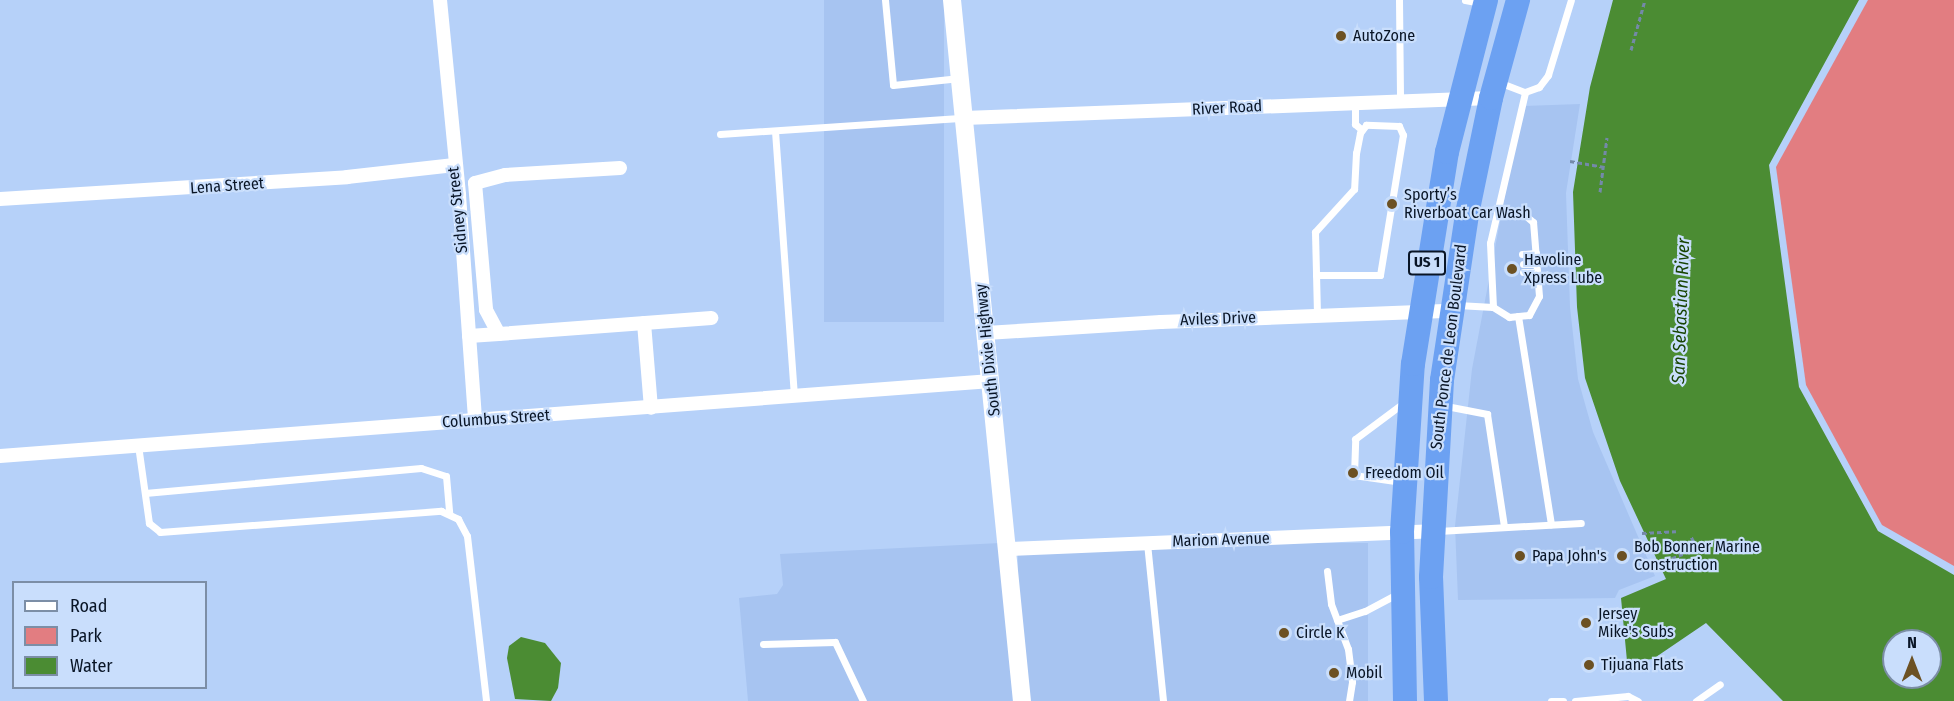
<!DOCTYPE html>
<meta charset="utf-8">
<style>
body{margin:0}
#map{position:relative;width:1954px;height:701px;overflow:hidden;background:#b6d1f9;font-family:"Fira Sans Condensed",sans-serif}
div>[style]{position:absolute}
[style*='--x']{left:calc(var(--x)*1px);top:calc(var(--y)*1px);width:calc(var(--w)*1px);rotate:calc(var(--a)*1deg)}
.built>*{inset:0;background:#a7c4f1;transform-origin:0 0}
.green>*{inset:0;background:#e27d81}
.water>*{inset:0;background:#4b8c33}
.path>*{height:3px;margin-top:-1.5px;transform-origin:0;background:repeating-linear-gradient(90deg,#7489a9 0 4.5px,transparent 0 7.5px)}
.lane>*{height:7px;margin:-3.5px;padding:0 3.5px;transform-origin:3.5px;border-radius:3.5px;background:#fff}
.street>*{height:14px;margin:-7px;padding:0 7px;transform-origin:7px;border-radius:7px;background:#fff}
.secondary>*{height:18px;margin:-9px;padding:0 9px;transform-origin:9px;border-radius:9px;background:#fff}
.highway>*{height:24px;margin:-12px;padding:0 12px;transform-origin:12px;border-radius:12px;background:#6ca1f2}
.dots>*{width:16px;height:16px;translate:-50% -50%;box-sizing:border-box;border:3px solid #c9defc;border-radius:50%}
span{translate:-50% -50%;white-space:nowrap;text-align:center;line-height:1.15;-webkit-text-stroke:4.5px #c9defc;paint-order:stroke}
.shield-label span{padding:2px 4px;background:#c9defc;border:2px solid;border-radius:4px;-webkit-text-stroke-width:0}
.shield-label{font-size:15px;color:#091526;font-weight:700}
.poi-label{font-size:16px;color:#091526}
.left{translate:0 -50%;text-align:left}
.street-label{font-size:16px;color:#091526}
.water-label{font-size:18px;color:#184403;font-style:italic}
.legend{position:absolute;left:12px;top:581px;width:195px;height:108px;box-sizing:border-box;background:#c9defc;border:2px solid #7c8ea6;margin:0;padding:8px 10px;list-style:none;font-size:18px;color:#091526}
.legend li{display:flex;align-items:center;gap:12px;height:30px}
.legend b{width:30px;border:2px solid #7c8ea6}
.north{position:absolute;left:1882px;top:629px;width:60px;height:60px;box-sizing:border-box;background:#c9defc;border:2px solid #7c8ea6;border-radius:50%;rotate:0deg;font-size:16px;font-weight:700;line-height:24px;text-align:center;color:#091526}
.north::after{content:'';display:block;margin:auto;width:21px;height:27px;background:#6c5123;clip-path:polygon(50% 0,100% 100%,50% 72%,0 100%)}
</style>
<div id="map">
<div class="built">
<i style="left:824px;top:0;width:120px;height:322px"></i>
<i style="clip-path:polygon(1580px 104px,1566px 193px,1570px 307px,1578px 379px,1593px 432px,1655px 576px,1619px 590px,1615px 598px,1458px 600px,1455px 526px,1472px 369px,1522px 106px)"></i>
<i style="clip-path:polygon(1000px 543px,1014px 701px,748px 701px,739px 598px,777px 594px,783px 585px,780px 554px)"></i>
<i style="left:1368px;top:543px;width:158px;height:350px;rotate:90deg"></i>
</div>
<div class="green">
<i style="clip-path:polygon(1868px 0,1954px 0,1954px 566px,1882px 525px,1806px 385px,1776px 167px)"></i>
</div>
<div class="water">
<i style="clip-path:polygon(evenodd,1613px 0,1859px 0,1769px 165px,1799px 387px,1878px 531px,1954px 575px,1954px 701px,1783px 701px,1706px 623px,1653px 659px,1627px 661px,1621px 598px,1666px 579px,1620px 481px,1585px 378px,1577px 307px,1573px 192px,1590px 87px,1613px 0,1894px 641px,1930px 641px,1930px 677px,1894px 677px,1894px 641px)"></i>
<i style="clip-path:polygon(521px 637px,545px 643px,561px 663px,558px 688px,551px 701px,515px 699px,507px 658px,509px 646px)"></i>
</div>
<div class="path">
<i style="--x:1631;--y:50;--w:52;--a:-74.4"></i>
<i style="--x:1570;--y:161;--w:35;--a:10"></i>
<i style="--x:1600;--y:192;--w:55;--a:-82.7"></i>
<i style="--x:1642;--y:533;--w:34;--a:-3"></i>
<i style="--x:1658;--y:564;--w:42;--a:-22.3"></i>
<i style="--x:1697;--y:548;--w:13;--a:-117"></i>
</div>
<div class="lane">
<i style="--x:885;--y:0;--w:85;--a:84.6"></i>
<i style="--x:893;--y:85;--w:67;--a:-6"></i>
<i style="--x:1399;--y:0;--w:102;--a:89.4"></i>
<i style="--x:1465;--y:0;--w:15;--a:11"></i>
<i style="--x:1501;--y:83;--w:26;--a:21"></i>
<i style="--x:1525;--y:92;--w:15;--a:-20"></i>
<i style="--x:1539;--y:87;--w:15;--a:-53"></i>
<i style="--x:1548;--y:75;--w:78;--a:-73"></i>
<i style="--x:1355;--y:103;--w:21;--a:90"></i>
<i style="--x:1355;--y:124;--w:9;--a:41"></i>
<i style="--x:775;--y:131;--w:267;--a:85.9"></i>
<i style="--x:720;--y:134;--w:244;--a:-3.8"></i>
<i style="--x:1522;--y:254;--w:14;--a:-4"></i>
<i style="--x:1523;--y:264;--w:13;--a:0"></i>
<i style="--x:1523;--y:272;--w:14;--a:0"></i>
<i style="--x:1316;--y:275;--w:64;--a:0"></i>
<i style="--x:1380;--y:275;--w:142;--a:-80.7"></i>
<i style="--x:1403;--y:135;--w:10;--a:-114"></i>
<i style="--x:1399;--y:126;--w:33;--a:-178"></i>
<i style="--x:1366;--y:125;--w:10;--a:127"></i>
<i style="--x:1360;--y:133;--w:20;--a:101"></i>
<i style="--x:1356;--y:153;--w:36;--a:93"></i>
<i style="--x:1354;--y:189;--w:58;--a:132.2"></i>
<i style="--x:1315;--y:232;--w:83;--a:88.6"></i>
<i style="--x:1457;--y:305;--w:36;--a:3"></i>
<i style="--x:1493;--y:307;--w:19;--a:32"></i>
<i style="--x:1509;--y:317;--w:20;--a:-6"></i>
<i style="--x:1529;--y:315;--w:21;--a:-62"></i>
<i style="--x:1539;--y:296;--w:74;--a:-94.6"></i>
<i style="--x:1533;--y:222;--w:16;--a:-140"></i>
<i style="--x:1521;--y:212;--w:23;--a:-175"></i>
<i style="--x:1493;--y:307;--w:64;--a:-92.7"></i>
<i style="--x:1490;--y:243;--w:155;--a:-76.9"></i>
<i style="--x:1518;--y:316;--w:211;--a:81"></i>
<i style="--x:1446;--y:406;--w:42;--a:11"></i>
<i style="--x:1487;--y:414;--w:114;--a:81.4"></i>
<i style="--x:138;--y:445;--w:79;--a:82"></i>
<i style="--x:149;--y:523;--w:14;--a:39"></i>
<i style="--x:160;--y:532;--w:282;--a:-4.3"></i>
<i style="--x:441;--y:511;--w:19;--a:25"></i>
<i style="--x:458;--y:519;--w:19;--a:62"></i>
<i style="--x:467;--y:536;--w:166;--a:83.4"></i>
<i style="--x:1402;--y:482;--w:49;--a:-171.7"></i>
<i style="--x:1354;--y:475;--w:36;--a:-88"></i>
<i style="--x:1355;--y:439;--w:64;--a:-36.7"></i>
<i style="--x:145;--y:493;--w:277;--a:-5.2"></i>
<i style="--x:421;--y:468;--w:26;--a:18"></i>
<i style="--x:446;--y:476;--w:37;--a:85"></i>
<i style="--x:1438;--y:531;--w:143;--a:-3.2"></i>
<i style="--x:1147;--y:543;--w:159;--a:84.2"></i>
<i style="--x:1327;--y:571;--w:33;--a:83"></i>
<i style="--x:1331;--y:604;--w:48;--a:69.3"></i>
<i style="--x:1348;--y:649;--w:33;--a:83"></i>
<i style="--x:1352;--y:682;--w:19;--a:99"></i>
<i style="--x:1337;--y:620;--w:29;--a:-18"></i>
<i style="--x:1365;--y:611;--w:36;--a:-28"></i>
<i style="--x:763;--y:644;--w:72;--a:-1.6"></i>
<i style="--x:835;--y:642;--w:65;--a:64.6"></i>
<i style="--x:1551;--y:701;--w:12;--a:0"></i>
<i style="--x:1575;--y:701;--w:53;--a:-5.4"></i>
<i style="--x:1628;--y:696;--w:11;--a:27"></i>
<i style="--x:1696;--y:701;--w:29;--a:-35"></i>
</div>
<div class="street">
<i style="--x:440;--y:0;--w:196;--a:84.4"></i>
<i style="--x:459;--y:195;--w:226;--a:85.9"></i>
<i style="--x:964;--y:118;--w:527;--a:-2.17"></i>
<i style="--x:620;--y:168;--w:115;--a:176.5"></i>
<i style="--x:505;--y:175;--w:31;--a:165"></i>
<i style="--x:475;--y:183;--w:127;--a:85"></i>
<i style="--x:486;--y:310;--w:27;--a:62"></i>
<i style="--x:499;--y:334;--w:213;--a:-4.3"></i>
<i style="--x:0;--y:199;--w:348;--a:-3.6"></i>
<i style="--x:347;--y:177;--w:108;--a:-6.4"></i>
<i style="--x:644;--y:323;--w:85;--a:85.3"></i>
<i style="--x:986;--y:333;--w:175;--a:-3.6"></i>
<i style="--x:1161;--y:322;--w:290;--a:-2.2"></i>
<i style="--x:469;--y:336;--w:30;--a:-4"></i>
<i style="--x:0;--y:456;--w:994;--a:-4.33"></i>
<i style="--x:1009;--y:549;--w:423;--a:-2.4"></i>
</div>
<div class="secondary">
<i style="--x:952;--y:0;--w:704;--a:84.3"></i>
</div>
<div class="highway">
<i style="--x:1405;--y:701;--w:169;--a:-91"></i>
<i style="--x:1402;--y:532;--w:168;--a:-86.3"></i>
<i style="--x:1413;--y:364;--w:215;--a:-80.9"></i>
<i style="--x:1447;--y:152;--w:157;--a:-75.6"></i>
<i style="--x:1436;--y:701;--w:124;--a:-92.3"></i>
<i style="--x:1431;--y:577;--w:197;--a:-86.8"></i>
<i style="--x:1442;--y:380;--w:168;--a:-81.4"></i>
<i style="--x:1467;--y:214;--w:118;--a:-78.3"></i>
<i style="--x:1491;--y:98;--w:102;--a:-74.6"></i>
</div>
<div class="dots">
<i style="left:1341px;top:36px;background:#6c5123"></i>
<i style="left:1392px;top:204px;background:#6c5123"></i>
<i style="left:1512px;top:269px;background:#6c5123"></i>
<i style="left:1353px;top:473px;background:#6c5123"></i>
<i style="left:1520px;top:556px;background:#6c5123"></i>
<i style="left:1622px;top:556px;background:#6c5123"></i>
<i style="left:1586px;top:623px;background:#6c5123"></i>
<i style="left:1284px;top:633px;background:#6c5123"></i>
<i style="left:1589px;top:665px;background:#6c5123"></i>
<i style="left:1334px;top:673px;background:#6c5123"></i>
</div>
<div class="shield-label">
<span style="left:1427px;top:263px">US 1</span>
</div>
<div class="poi-label">
<span class="left" style="left:1353px;top:36px">AutoZone</span>
<span class="left" style="left:1404px;top:204px">Sporty’s<br>Riverboat Car Wash</span>
<span class="left" style="left:1524px;top:269px">Havoline<br>Xpress Lube</span>
<span class="left" style="left:1365px;top:473px">Freedom Oil</span>
<span class="left" style="left:1634px;top:556px">Bob Bonner Marine<br>Construction</span>
<span class="left" style="left:1532px;top:556px">Papa John's</span>
<span class="left" style="left:1598px;top:623px">Jersey<br>Mike's Subs</span>
<span class="left" style="left:1296px;top:633px">Circle K</span>
<span class="left" style="left:1601px;top:665px">Tijuana Flats</span>
<span class="left" style="left:1346px;top:673px">Mobil</span>
</div>
<div class="street-label">
<span style="left:1227px;top:108px;rotate:-3deg">River Road</span>
<span style="left:227px;top:186px;rotate:-4deg">Lena Street</span>
<span style="left:458px;top:210px;rotate:-96deg">Sidney Street</span>
<span style="left:1218px;top:319px;rotate:-2deg">Aviles Drive</span>
<span style="left:1449px;top:347px;rotate:-83deg">South Ponce de Leon Boulevard</span>
<span style="left:988px;top:350px;rotate:-96deg">South Dixie Highway</span>
<span style="left:496px;top:419px;rotate:-4deg">Columbus Street</span>
<span style="left:1221px;top:540px;rotate:-2deg">Marion Avenue</span>
</div>
<div class="water-label">
<span style="left:1681px;top:311px;rotate:-88deg">San Sebastian River</span>
</div>
<ul class="legend">
<li><b style="height:8px;background:#fff"></b>Road</li>
<li><b style="height:16px;background:#e27d81"></b>Park</li>
<li><b style="height:16px;background:#4b8c33"></b>Water</li>
</ul>
<div class="north">N</div>
</div>
